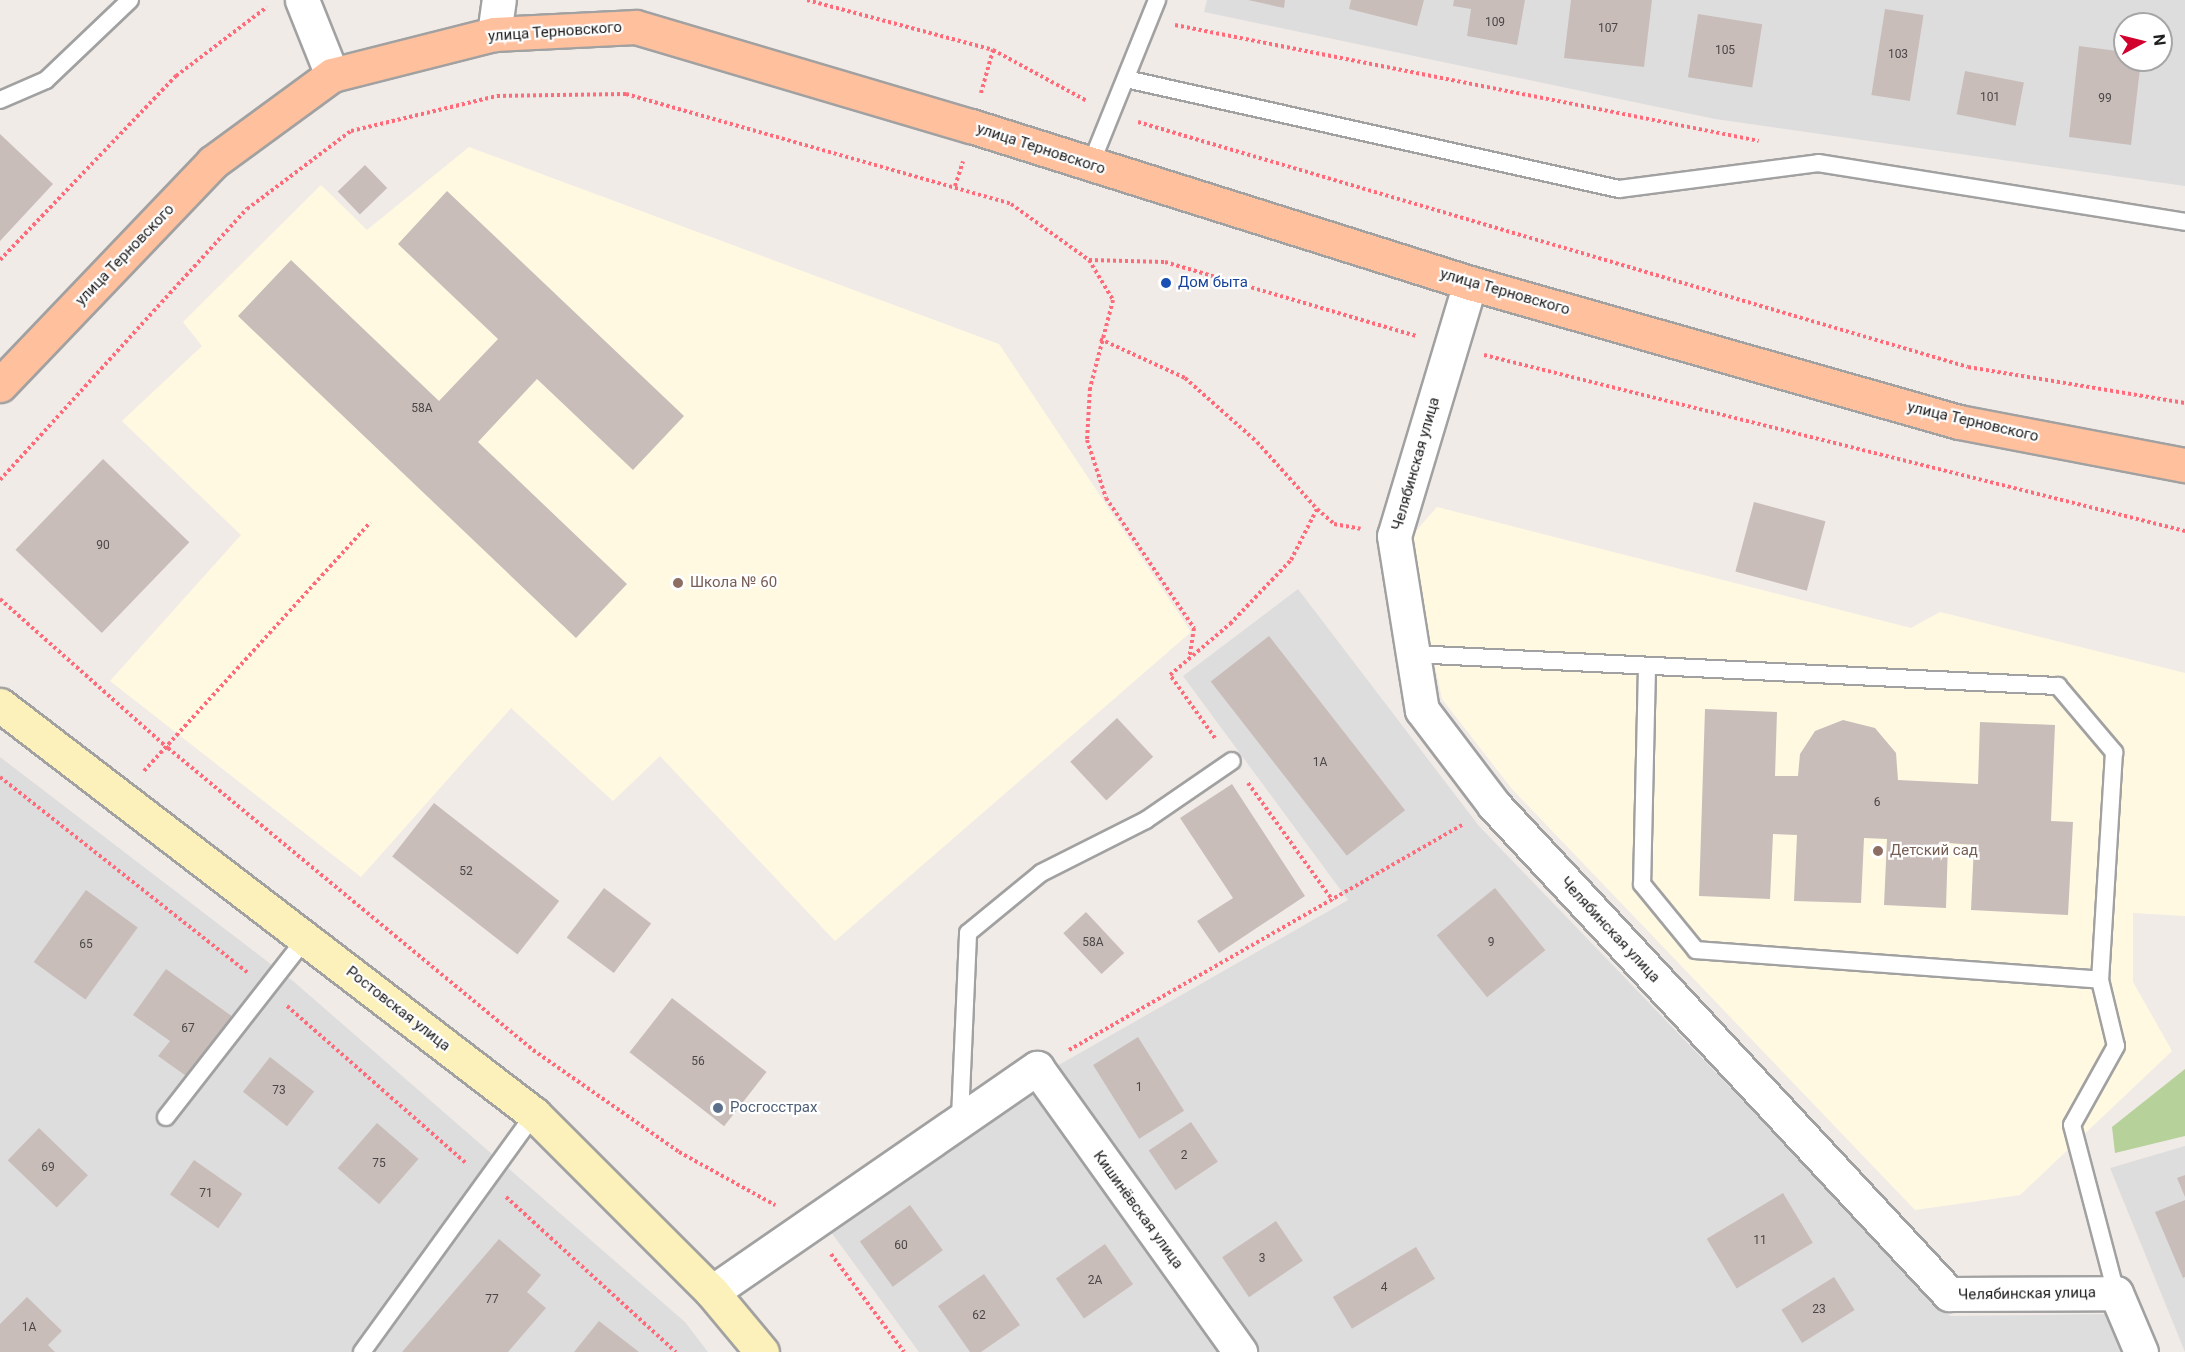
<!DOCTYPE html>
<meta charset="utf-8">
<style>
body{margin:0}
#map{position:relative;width:2185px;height:1352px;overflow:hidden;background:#f1ebe7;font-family:Roboto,sans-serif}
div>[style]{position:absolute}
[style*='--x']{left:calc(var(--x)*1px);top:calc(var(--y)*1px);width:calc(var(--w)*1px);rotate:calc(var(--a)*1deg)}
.residential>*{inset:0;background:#deddde}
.education>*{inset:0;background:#fff9e2}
.forest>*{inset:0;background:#b6d29a}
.building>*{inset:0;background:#c9bdba;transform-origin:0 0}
.path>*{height:4px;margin-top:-2px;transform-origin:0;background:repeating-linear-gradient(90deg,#fe6b7b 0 3px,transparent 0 6px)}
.roads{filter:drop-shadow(2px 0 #a1a1a1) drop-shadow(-2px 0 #a1a1a1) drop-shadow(0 2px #a1a1a1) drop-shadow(0 -2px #a1a1a1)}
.lane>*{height:16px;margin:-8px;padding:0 8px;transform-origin:8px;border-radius:8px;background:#fff}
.street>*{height:33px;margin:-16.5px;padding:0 16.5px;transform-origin:16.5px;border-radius:16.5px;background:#fff}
.secondary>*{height:33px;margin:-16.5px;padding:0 16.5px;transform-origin:16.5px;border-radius:16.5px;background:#fcf1ba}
.primary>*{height:33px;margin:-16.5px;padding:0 16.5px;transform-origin:16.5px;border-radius:16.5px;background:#ffc09e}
.dots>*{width:16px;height:16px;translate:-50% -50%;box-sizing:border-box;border:3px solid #fff;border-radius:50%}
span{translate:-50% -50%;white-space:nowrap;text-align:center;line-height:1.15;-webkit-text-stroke:4.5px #fff;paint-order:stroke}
.number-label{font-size:12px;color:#4a4746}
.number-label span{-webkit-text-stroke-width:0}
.street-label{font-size:15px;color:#202020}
.transit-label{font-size:15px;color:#164399}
.left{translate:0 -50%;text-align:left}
.education-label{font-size:15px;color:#785e54}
.service-label{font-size:15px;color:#4e5e75}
.north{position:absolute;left:2113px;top:12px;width:60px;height:60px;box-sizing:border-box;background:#fff;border:2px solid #a6a6a6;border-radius:50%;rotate:83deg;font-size:16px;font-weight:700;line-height:24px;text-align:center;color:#202020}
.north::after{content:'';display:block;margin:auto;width:21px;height:27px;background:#d1002d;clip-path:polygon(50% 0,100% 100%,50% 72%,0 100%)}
</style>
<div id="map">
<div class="residential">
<i style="clip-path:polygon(evenodd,1207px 0,2185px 0,2185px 186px,1715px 119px,1204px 12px,1207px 0,2125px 24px,2161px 24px,2161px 60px,2125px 60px,2125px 24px)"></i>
<i style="clip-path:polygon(1298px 589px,1479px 826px,1950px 1316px,2111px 1314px,2126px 1352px,1258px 1352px,1057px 1066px,1348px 900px,1183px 676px)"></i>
<i style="clip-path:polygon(0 757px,293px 981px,685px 1322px,708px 1352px,0 1352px)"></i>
<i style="clip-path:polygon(1033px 1094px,1224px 1352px,919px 1352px,828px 1228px)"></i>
<i style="clip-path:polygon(2185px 1146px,2185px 1352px,2110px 1168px)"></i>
</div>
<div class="education">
<i style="clip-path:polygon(469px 147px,999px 344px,1191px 632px,835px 941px,660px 756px,613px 801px,511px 708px,361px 877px,110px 681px,241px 535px,122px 421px,202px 346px,183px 322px,321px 185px,367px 230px)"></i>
<i style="clip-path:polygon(1437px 507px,1911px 628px,1940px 612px,2185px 673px,2185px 916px,2133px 913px,2133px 982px,2172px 1051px,2020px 1195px,1915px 1210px,1512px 789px,1442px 699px,1408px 540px)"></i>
</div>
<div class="forest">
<i style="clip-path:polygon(2185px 1069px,2185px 1136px,2115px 1153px,2112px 1127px)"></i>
</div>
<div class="building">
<i style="clip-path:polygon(1248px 0,1285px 0,1284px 8px)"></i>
<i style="clip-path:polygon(1351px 0,1424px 0,1417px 26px,1349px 9px)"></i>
<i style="clip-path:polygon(1454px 0,1525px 0,1517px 45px,1467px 36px,1471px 9px,1453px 6px)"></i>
<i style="clip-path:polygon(1571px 0,1652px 0,1644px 67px,1564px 58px)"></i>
<i style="left:1885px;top:9px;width:39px;height:87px;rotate:9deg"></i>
<i style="left:1698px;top:14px;width:65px;height:64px;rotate:9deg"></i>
<i style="clip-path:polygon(2079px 46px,2125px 52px,2125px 60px,2141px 60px,2131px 145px,2069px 137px)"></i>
<i style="left:1965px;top:71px;width:60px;height:44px;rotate:11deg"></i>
<i style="clip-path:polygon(0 134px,53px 184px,0 241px)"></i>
<i style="left:365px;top:165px;width:32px;height:38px;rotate:46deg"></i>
<i style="clip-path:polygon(447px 191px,684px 416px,633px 470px,537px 379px,478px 442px,627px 584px,576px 638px,238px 316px,291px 260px,439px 401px,498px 339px,398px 244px)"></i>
<i style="left:103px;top:459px;width:120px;height:126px;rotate:44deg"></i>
<i style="left:1754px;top:502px;width:74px;height:72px;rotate:15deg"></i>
<i style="left:1269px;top:636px;width:221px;height:74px;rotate:52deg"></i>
<i style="clip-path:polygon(1705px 709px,1777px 712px,1775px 776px,1798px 776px,1800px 754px,1815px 731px,1843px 720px,1875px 728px,1896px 753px,1898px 780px,1978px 784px,1980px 722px,2055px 725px,2051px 821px,2073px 822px,2068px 915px,1971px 910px,1974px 845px,1948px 843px,1946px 908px,1884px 905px,1887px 839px,1864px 838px,1861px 903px,1794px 901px,1797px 835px,1773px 834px,1770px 899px,1699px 896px)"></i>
<i style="left:1117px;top:718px;width:53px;height:64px;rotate:47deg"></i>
<i style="clip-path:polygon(1232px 784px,1305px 896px,1219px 953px,1197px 921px,1233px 898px,1180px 818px)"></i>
<i style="left:434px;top:803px;width:159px;height:68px;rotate:38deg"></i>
<i style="left:604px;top:888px;width:59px;height:62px;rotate:37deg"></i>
<i style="left:1495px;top:888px;width:80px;height:75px;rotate:51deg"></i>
<i style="left:86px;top:890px;width:64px;height:89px;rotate:36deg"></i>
<i style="left:1086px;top:912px;width:56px;height:31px;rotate:47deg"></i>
<i style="clip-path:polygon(166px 969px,233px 1017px,189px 1078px,158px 1056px,170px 1041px,133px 1015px)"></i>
<i style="left:672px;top:998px;width:120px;height:69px;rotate:38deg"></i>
<i style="left:1138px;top:1037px;width:87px;height:53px;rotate:58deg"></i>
<i style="left:270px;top:1057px;width:56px;height:44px;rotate:38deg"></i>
<i style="left:1191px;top:1122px;width:48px;height:51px;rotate:56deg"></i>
<i style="left:377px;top:1123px;width:55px;height:60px;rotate:41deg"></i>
<i style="left:39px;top:1128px;width:68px;height:45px;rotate:44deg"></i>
<i style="left:194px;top:1160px;width:59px;height:42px;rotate:35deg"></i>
<i style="clip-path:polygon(2185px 1175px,2185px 1197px,2177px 1178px)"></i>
<i style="left:1783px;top:1193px;width:58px;height:89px;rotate:59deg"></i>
<i style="clip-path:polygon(2185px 1200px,2185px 1277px,2183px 1278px,2155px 1212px)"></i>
<i style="left:910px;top:1205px;width:56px;height:62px;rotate:54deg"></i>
<i style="left:1276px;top:1221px;width:48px;height:65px;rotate:56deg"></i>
<i style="clip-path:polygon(499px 1239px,541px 1275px,527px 1292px,546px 1308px,508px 1352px,402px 1352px)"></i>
<i style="left:1105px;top:1244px;width:49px;height:60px;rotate:55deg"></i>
<i style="left:1416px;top:1247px;width:37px;height:97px;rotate:59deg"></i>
<i style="clip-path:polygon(984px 1274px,1020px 1325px,981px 1352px,970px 1352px,938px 1306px)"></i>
<i style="left:1834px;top:1277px;width:39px;height:62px;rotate:58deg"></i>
<i style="clip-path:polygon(27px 1297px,62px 1331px,48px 1345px,55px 1352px,0 1352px,0 1324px)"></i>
<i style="clip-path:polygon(599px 1321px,639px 1352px,574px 1352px)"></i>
</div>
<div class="path">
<i style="--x:807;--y:0;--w:193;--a:15"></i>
<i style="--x:993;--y:50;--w:107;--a:28.5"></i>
<i style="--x:1175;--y:25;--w:595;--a:11.23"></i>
<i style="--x:981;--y:93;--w:45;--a:-74.4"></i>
<i style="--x:1138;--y:122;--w:865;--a:16.45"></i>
<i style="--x:1968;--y:367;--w:220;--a:9.4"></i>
<i style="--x:955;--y:186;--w:26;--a:-72"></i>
<i style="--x:0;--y:260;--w:255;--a:-46.3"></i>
<i style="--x:176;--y:76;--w:114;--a:-37.2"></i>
<i style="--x:1089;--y:260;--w:47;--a:59"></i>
<i style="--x:1113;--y:300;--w:91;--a:104.6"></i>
<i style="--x:1090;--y:388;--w:52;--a:93.3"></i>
<i style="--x:1087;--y:440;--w:61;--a:71.9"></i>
<i style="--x:1106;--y:498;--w:157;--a:55.9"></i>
<i style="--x:1194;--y:628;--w:30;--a:99"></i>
<i style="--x:1100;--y:339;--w:94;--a:24.6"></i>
<i style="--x:1185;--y:378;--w:96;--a:41.6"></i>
<i style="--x:1257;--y:442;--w:90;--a:48.2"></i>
<i style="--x:1317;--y:509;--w:23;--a:41"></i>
<i style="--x:1334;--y:524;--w:27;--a:10"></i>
<i style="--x:1484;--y:355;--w:723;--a:14.09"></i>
<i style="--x:0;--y:480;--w:367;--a:-47.7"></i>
<i style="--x:247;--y:209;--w:130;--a:-36.9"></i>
<i style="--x:351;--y:131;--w:150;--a:-13.5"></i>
<i style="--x:497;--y:96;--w:129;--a:-0.9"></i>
<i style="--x:626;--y:94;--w:400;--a:15.9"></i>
<i style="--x:1011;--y:204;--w:96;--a:35.7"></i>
<i style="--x:1089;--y:260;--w:76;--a:1.5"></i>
<i style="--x:1165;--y:262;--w:262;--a:16.4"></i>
<i style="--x:0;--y:599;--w:225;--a:41.6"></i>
<i style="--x:168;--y:748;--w:474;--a:39.6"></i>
<i style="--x:533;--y:1050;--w:178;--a:34.9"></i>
<i style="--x:679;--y:1152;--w:110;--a:28.9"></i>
<i style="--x:1215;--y:738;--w:77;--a:-125.5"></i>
<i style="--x:1170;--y:675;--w:79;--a:-40.4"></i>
<i style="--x:1230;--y:624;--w:88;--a:-46.4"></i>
<i style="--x:1291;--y:560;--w:57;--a:-63"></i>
<i style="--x:144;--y:771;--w:336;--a:-47.7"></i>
<i style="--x:0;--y:777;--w:315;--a:38.3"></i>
<i style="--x:1248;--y:783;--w:145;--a:54.2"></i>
<i style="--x:287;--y:1006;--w:238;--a:41.3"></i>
<i style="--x:1069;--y:1050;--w:454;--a:-29.8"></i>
<i style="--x:506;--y:1197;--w:230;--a:42.4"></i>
<i style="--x:831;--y:1254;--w:122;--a:53.3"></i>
</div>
<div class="roads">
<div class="lane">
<i style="--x:1126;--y:79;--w:505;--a:12.58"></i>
<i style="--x:1619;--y:189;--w:201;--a:-7.4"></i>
<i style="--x:1818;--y:163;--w:372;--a:9.1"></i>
<i style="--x:0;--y:100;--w:50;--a:-23.5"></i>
<i style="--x:46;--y:80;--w:116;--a:-43.6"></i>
<i style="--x:1090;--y:166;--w:179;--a:-68"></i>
<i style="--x:1412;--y:654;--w:647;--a:2.84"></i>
<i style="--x:2058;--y:686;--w:87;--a:49.7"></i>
<i style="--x:2114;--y:752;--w:228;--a:93.5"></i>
<i style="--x:2100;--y:980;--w:68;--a:76.4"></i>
<i style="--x:2116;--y:1046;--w:90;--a:119.1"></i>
<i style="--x:2072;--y:1125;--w:174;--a:75.3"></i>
<i style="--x:1647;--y:667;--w:217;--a:91.3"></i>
<i style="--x:1642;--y:884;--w:85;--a:50.7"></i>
<i style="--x:1696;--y:950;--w:405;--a:4.2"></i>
<i style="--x:166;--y:1117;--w:227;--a:-52"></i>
<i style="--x:960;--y:1118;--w:185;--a:-87.5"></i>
<i style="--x:968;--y:933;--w:94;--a:-39.4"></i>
<i style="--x:1041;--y:873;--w:118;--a:-26.8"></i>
<i style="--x:1146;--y:820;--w:104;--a:-34.5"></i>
<i style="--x:362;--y:1352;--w:294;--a:-54.1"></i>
</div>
<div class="street">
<i style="--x:302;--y:0;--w:81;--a:68.2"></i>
<i style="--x:494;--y:34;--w:34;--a:-82"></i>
<i style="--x:1470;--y:283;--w:264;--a:106.7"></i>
<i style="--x:1394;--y:536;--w:176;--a:80.9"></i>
<i style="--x:1422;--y:710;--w:119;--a:52.8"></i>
<i style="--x:1494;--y:805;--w:668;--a:47.06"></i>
<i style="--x:1949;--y:1294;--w:167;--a:-0.3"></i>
<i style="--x:2116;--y:1293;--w:64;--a:67"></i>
<i style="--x:712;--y:1292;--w:395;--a:-34.6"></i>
<i style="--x:1037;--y:1068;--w:349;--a:54.4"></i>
</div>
<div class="secondary">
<i style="--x:0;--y:705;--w:673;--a:37.45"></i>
<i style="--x:534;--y:1114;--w:252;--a:45"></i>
<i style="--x:712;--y:1292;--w:78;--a:50.2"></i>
</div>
<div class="primary">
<i style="--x:0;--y:385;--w:308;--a:-46.3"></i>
<i style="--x:213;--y:162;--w:147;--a:-36.2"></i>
<i style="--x:332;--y:75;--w:167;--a:-14.2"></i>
<i style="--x:494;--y:34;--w:142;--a:-2.8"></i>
<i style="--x:636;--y:27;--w:349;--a:16.5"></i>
<i style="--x:971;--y:126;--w:523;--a:17.47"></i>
<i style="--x:1470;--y:283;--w:508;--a:15.87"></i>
<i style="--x:1959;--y:422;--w:230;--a:10.8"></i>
</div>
</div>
<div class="dots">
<i style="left:1166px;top:283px;background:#1a4fb4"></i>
<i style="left:678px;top:583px;background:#8d6e63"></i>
<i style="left:1878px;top:851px;background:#8d6e63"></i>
<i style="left:718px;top:1108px;background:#5c6f8a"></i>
</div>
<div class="number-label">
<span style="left:1495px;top:23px">109</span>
<span style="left:1608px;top:29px">107</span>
<span style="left:1725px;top:51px">105</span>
<span style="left:1898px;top:55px">103</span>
<span style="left:1990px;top:98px">101</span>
<span style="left:2105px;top:99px">99</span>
<span style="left:422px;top:409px">58А</span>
<span style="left:103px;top:546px">90</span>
<span style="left:1320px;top:763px">1А</span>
<span style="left:1877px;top:803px">6</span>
<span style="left:466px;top:872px">52</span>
<span style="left:1093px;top:943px">58А</span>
<span style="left:1491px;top:943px">9</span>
<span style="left:86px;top:945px">65</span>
<span style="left:188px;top:1029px">67</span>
<span style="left:698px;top:1062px">56</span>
<span style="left:1139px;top:1088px">1</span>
<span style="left:279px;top:1091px">73</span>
<span style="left:1184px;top:1156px">2</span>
<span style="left:379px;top:1164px">75</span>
<span style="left:48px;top:1168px">69</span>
<span style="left:206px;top:1194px">71</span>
<span style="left:1760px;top:1241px">11</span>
<span style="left:901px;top:1246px">60</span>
<span style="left:1262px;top:1259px">3</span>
<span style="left:1095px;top:1281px">2А</span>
<span style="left:1384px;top:1288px">4</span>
<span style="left:492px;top:1300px">77</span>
<span style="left:1819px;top:1310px">23</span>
<span style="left:979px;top:1316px">62</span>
<span style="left:29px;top:1328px">1А</span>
</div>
<div class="street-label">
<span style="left:555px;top:32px;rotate:-4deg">улица Терновского</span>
<span style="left:1041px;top:149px;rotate:18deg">улица Терновского</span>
<span style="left:125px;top:255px;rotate:-46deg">улица Терновского</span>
<span style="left:1505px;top:292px;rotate:16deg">улица Терновского</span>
<span style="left:1973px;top:422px;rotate:13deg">улица Терновского</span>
<span style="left:1416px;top:464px;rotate:-74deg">Челябинская улица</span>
<span style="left:1610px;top:930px;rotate:47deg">Челябинская улица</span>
<span style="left:398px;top:1009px;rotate:38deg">Ростовская улица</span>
<span style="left:1138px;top:1210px;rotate:54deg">Кишинёвская улица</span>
<span style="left:2027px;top:1294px;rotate:-1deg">Челябинская улица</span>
</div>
<div class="transit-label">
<span class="left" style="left:1178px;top:283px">Дом быта</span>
</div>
<div class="education-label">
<span class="left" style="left:690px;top:583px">Школа № 60</span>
<span class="left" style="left:1890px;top:851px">Детский сад</span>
</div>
<div class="service-label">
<span class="left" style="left:730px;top:1108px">Росгосстрах</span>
</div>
<div class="north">N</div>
</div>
